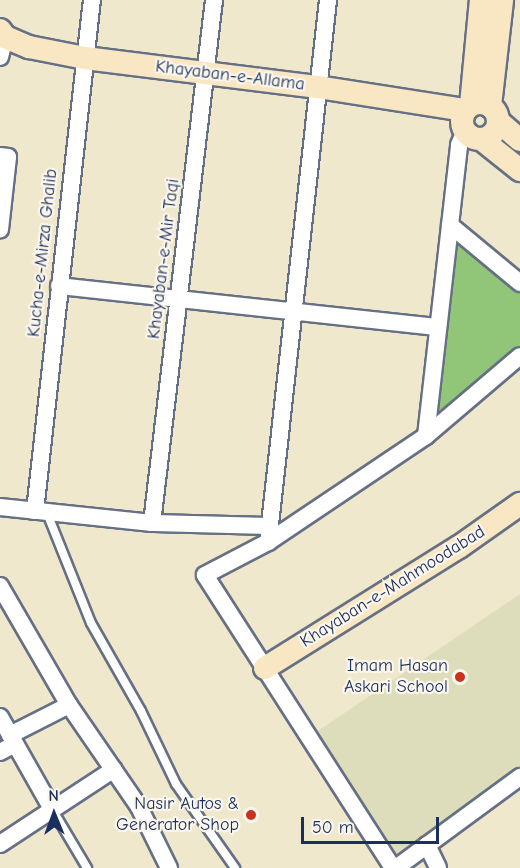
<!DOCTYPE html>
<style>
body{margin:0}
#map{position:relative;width:520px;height:868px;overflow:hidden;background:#f0e8cd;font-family:"Comic Neue",sans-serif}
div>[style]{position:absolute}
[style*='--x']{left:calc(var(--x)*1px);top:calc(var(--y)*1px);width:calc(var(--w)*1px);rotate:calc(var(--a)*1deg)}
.built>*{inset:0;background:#deddbb}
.green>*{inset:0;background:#91c577}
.roads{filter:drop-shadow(2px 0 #667085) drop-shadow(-2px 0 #667085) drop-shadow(0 2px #667085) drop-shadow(0 -2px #667085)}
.lane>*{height:8px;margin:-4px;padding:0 4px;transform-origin:4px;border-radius:4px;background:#fff}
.street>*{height:16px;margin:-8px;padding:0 8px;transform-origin:8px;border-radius:8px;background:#fff}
.secondary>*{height:22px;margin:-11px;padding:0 11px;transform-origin:11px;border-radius:11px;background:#f9e7c3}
.secondary>.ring{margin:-11px;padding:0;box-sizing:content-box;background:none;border:22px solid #f9e7c3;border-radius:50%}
.dots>*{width:16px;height:16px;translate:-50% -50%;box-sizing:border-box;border:3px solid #fbf7ec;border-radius:50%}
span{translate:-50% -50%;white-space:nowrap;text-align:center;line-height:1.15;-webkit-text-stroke:4.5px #fbf7ec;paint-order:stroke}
.street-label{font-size:18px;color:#1b2f5e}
.poi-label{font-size:18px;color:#1b2f5e}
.right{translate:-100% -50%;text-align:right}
.north{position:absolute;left:24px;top:784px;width:60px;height:60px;-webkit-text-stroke:4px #fbf7ec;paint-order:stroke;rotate:359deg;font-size:16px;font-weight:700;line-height:24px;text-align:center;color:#1b2f5e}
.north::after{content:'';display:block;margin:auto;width:21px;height:27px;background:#1b2f5e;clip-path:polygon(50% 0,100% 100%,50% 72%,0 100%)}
.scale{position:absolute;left:301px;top:817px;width:138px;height:27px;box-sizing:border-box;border:3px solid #1b2f5e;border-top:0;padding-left:8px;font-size:18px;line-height:21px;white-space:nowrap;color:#1b2f5e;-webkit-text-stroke:4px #fbf7ec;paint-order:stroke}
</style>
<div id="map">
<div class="built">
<i style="clip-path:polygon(520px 594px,520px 777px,396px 868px,309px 737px)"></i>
</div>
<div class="green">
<i style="clip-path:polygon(450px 225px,520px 283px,520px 356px,426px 436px)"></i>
</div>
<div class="roads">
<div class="lane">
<i style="--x:47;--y:513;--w:118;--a:68.2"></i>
<i style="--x:91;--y:623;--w:101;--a:60.4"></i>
<i style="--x:141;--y:711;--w:81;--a:64.4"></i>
<i style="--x:176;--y:784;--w:103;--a:54.9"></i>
<i style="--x:52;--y:809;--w:69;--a:59.3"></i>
</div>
<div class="street">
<i style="--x:0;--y:57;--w:21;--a:-76"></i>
<i style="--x:0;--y:156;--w:8;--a:7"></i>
<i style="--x:8;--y:157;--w:73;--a:96.3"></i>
<i style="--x:450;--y:225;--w:91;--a:39.6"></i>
<i style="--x:59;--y:286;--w:381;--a:6.2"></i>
<i style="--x:426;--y:436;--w:293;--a:-83.5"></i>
<i style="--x:459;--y:145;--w:15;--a:-67"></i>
<i style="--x:0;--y:507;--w:153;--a:6"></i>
<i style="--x:152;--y:523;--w:118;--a:1.5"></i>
<i style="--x:35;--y:511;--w:514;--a:-83.64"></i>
<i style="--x:152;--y:523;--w:527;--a:-83.24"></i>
<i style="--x:268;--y:542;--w:545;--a:-83.68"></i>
<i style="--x:0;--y:586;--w:138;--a:59.9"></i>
<i style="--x:69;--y:705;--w:124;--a:55.5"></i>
<i style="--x:139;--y:807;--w:68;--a:63.8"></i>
<i style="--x:0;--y:717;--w:106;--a:60.5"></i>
<i style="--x:10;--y:735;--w:66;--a:-27"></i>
<i style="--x:0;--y:752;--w:17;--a:-28"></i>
<i style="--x:0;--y:844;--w:136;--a:-33.3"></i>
<i style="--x:427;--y:845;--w:25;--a:64"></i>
<i style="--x:393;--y:868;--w:348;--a:-122.7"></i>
<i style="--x:205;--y:575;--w:71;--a:-27.6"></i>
<i style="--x:268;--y:542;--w:190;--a:-33.9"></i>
<i style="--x:426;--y:436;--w:123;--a:-40.4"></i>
<i style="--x:396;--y:868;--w:154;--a:-36.3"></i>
</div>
<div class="secondary">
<i style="--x:0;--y:30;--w:9;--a:54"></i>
<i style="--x:5;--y:37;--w:26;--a:23"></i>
<i style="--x:29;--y:47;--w:57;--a:11.1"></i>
<i style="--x:85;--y:58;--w:235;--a:7.1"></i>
<i style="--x:318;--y:87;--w:149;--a:8.9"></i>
<i class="ring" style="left:462px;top:103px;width:14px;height:14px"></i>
<i style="--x:471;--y:105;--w:105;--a:-84.6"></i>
<i style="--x:490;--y:106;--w:107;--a:-83.5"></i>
<i style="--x:498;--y:121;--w:29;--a:41"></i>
<i style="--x:481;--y:139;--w:50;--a:38.5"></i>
<i style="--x:265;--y:668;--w:229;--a:-32"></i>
<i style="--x:459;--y:547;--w:75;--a:-35.2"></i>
</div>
</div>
<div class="dots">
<i style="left:460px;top:677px;background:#c8321e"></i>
<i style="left:251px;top:815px;background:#c8321e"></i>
</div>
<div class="street-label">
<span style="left:230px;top:76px;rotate:7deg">Khayaban-e-Allama</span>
<span style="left:43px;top:253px;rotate:-84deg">Kucha-e-Mirza Ghalib</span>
<span style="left:164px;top:259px;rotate:-83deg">Khayaban-e-Mir Taqi</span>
<span style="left:393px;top:587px;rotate:-32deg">Khayaban-e-Mahmoodabad</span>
</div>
<div class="poi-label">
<span class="right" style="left:448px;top:677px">Imam Hasan<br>Askari School</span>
<span class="right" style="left:239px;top:815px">Nasir Autos &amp;<br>Generator Shop</span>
</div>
<div class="north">N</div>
<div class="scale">50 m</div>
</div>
